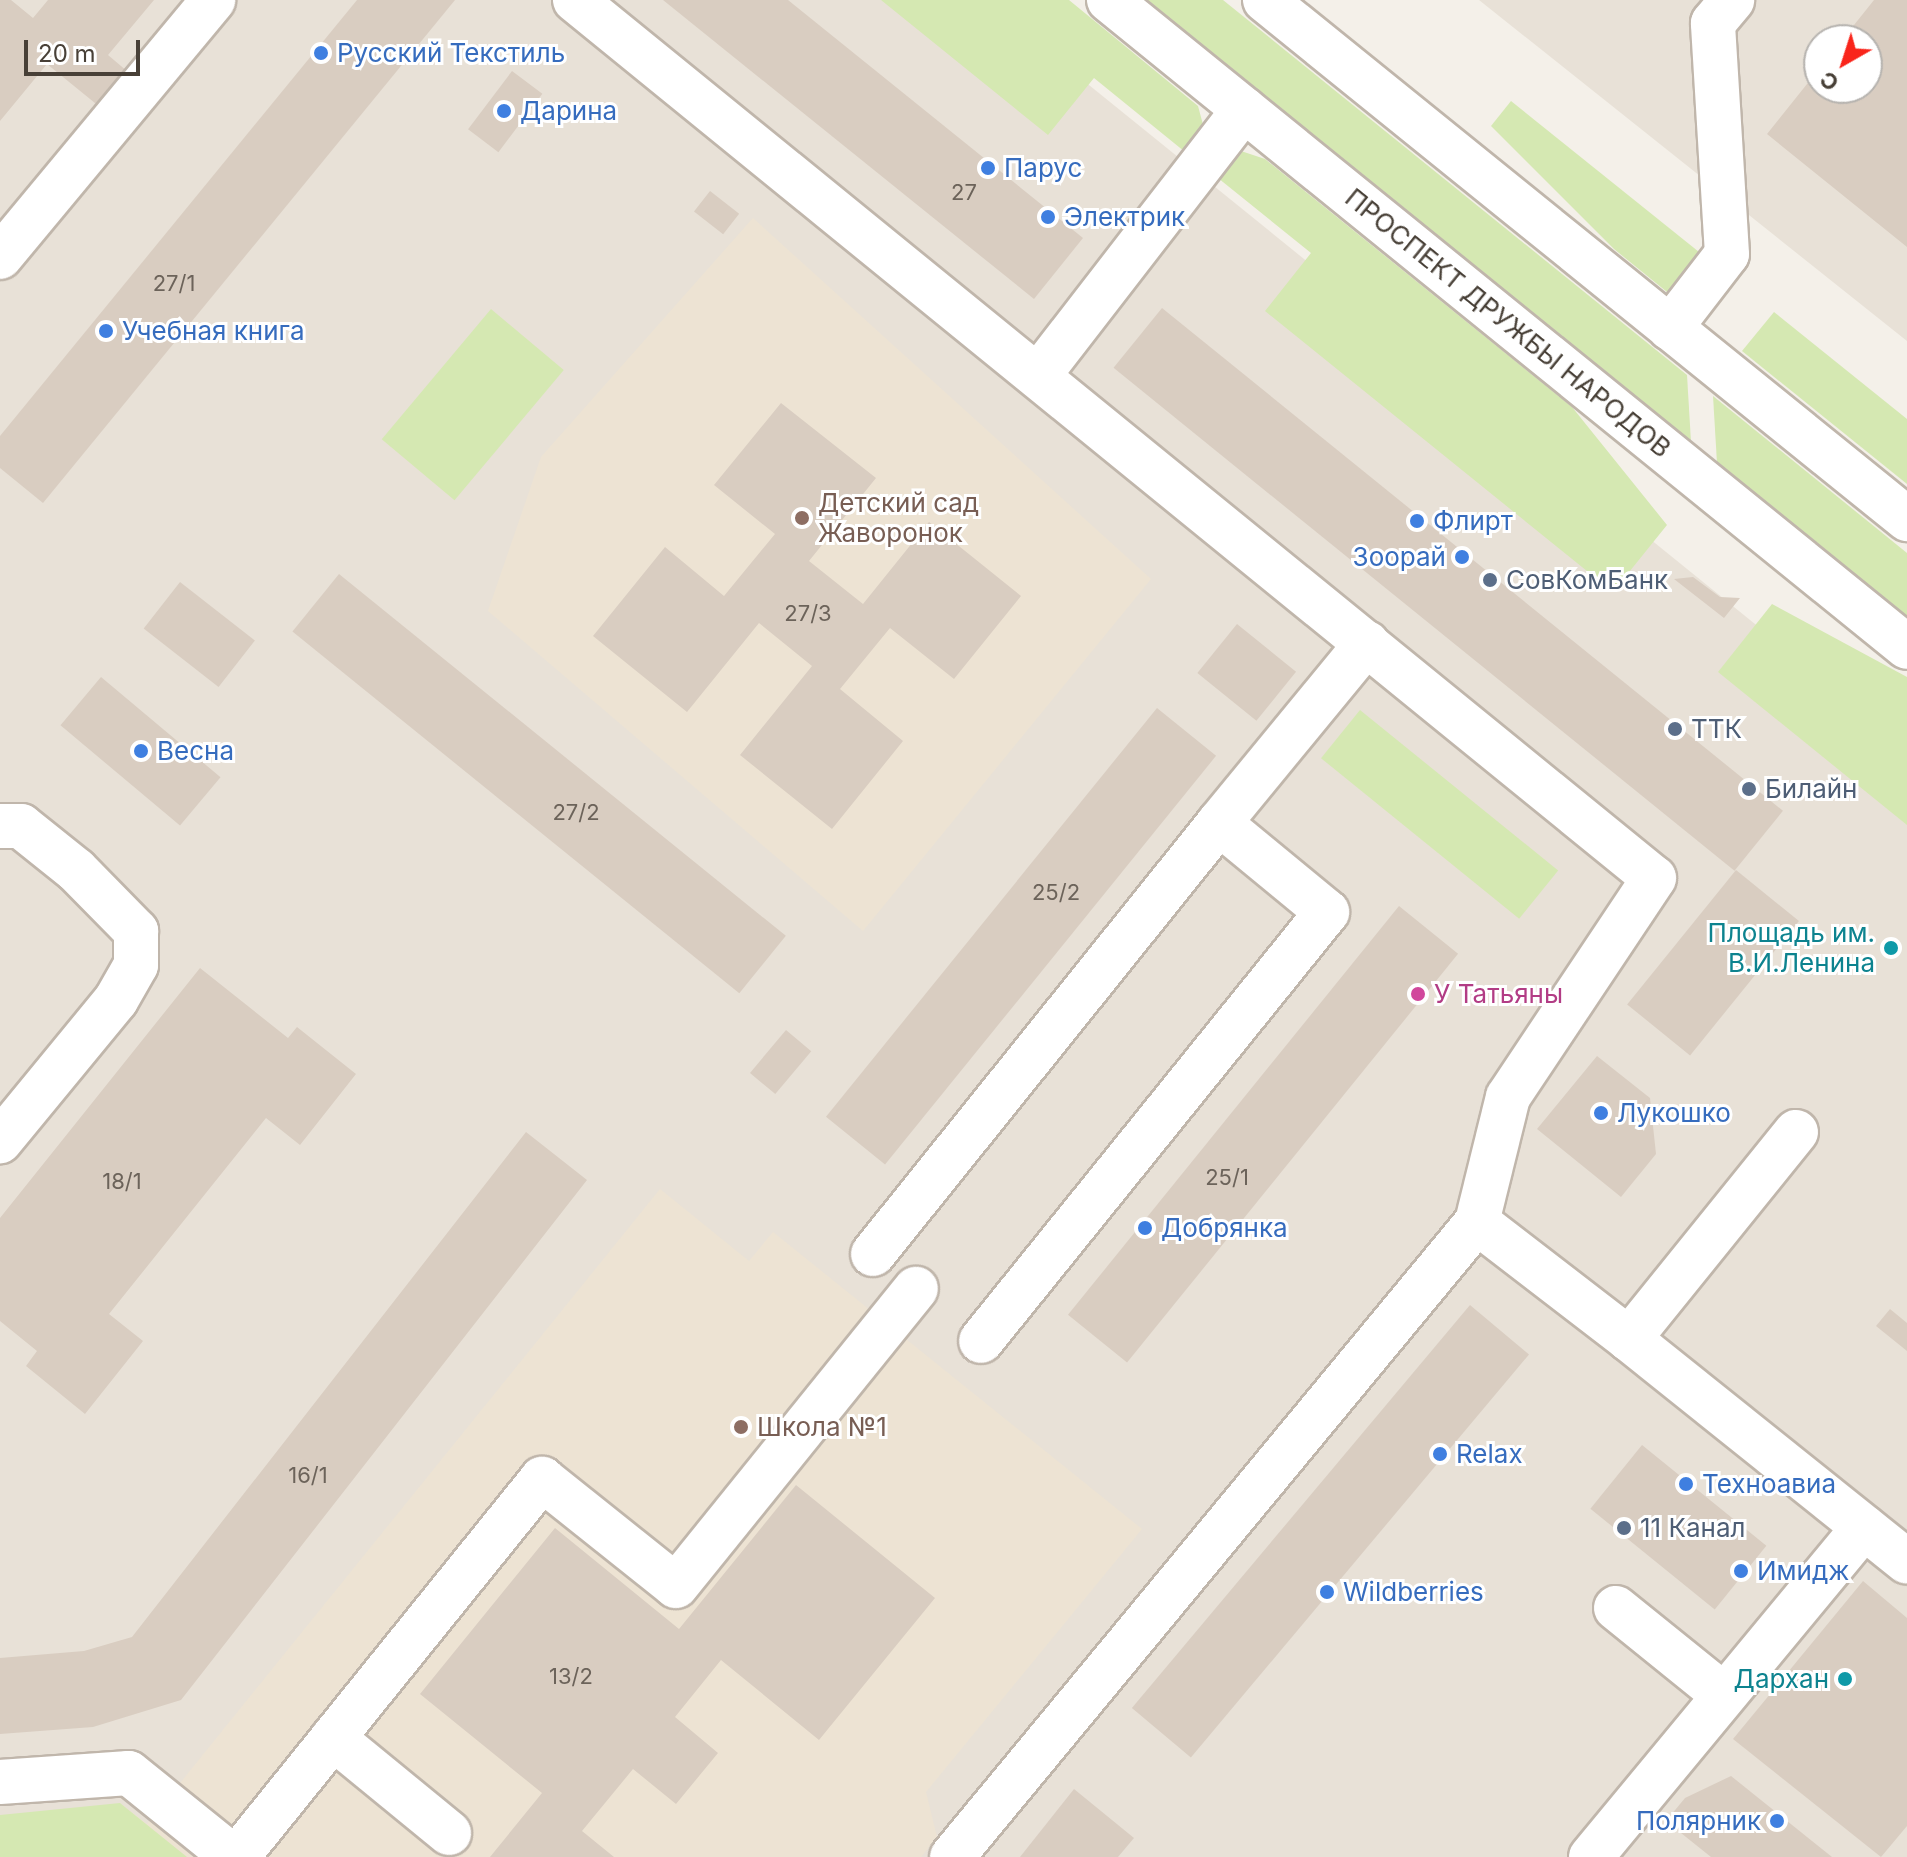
<!DOCTYPE html>
<meta charset="utf-8">
<style>
body{margin:0}
#map{position:relative;width:1907px;height:1857px;overflow:hidden;background:#f4f0e9;font-family:Inter,sans-serif}
div>[style]{position:absolute}
[style*='--x']{left:calc(var(--x)*1px);top:calc(var(--y)*1px);width:calc(var(--w)*1px);rotate:calc(var(--a)*1deg)}
.residential>*{inset:0;background:#e8e1d7}
.education>*{inset:0;background:#ede3d3}
.green>*{inset:0;background:#d5e8b2;transform-origin:0 0}
.building>*{inset:0;background:#d9cdc1;transform-origin:0 0}
.roads{filter:drop-shadow(2px 0 #c0b6ab) drop-shadow(-2px 0 #c0b6ab) drop-shadow(0 2px #c0b6ab) drop-shadow(0 -2px #c0b6ab)}
.minor>*{height:44px;margin:-22px;padding:0 22px;transform-origin:22px;border-radius:22px;background:#fff}
.dots>*{width:22px;height:22px;translate:-50% -50%;box-sizing:border-box;border:4px solid #fff;border-radius:50%}
span{translate:-50% -50%;white-space:nowrap;text-align:center;line-height:1.15;-webkit-text-stroke:6px #fff;paint-order:stroke}
.number-label{font-size:22px;color:#6c635a}
.number-label span{-webkit-text-stroke-width:0}
.shop-label{font-size:26px;color:#366cbe}
.left{translate:0 -50%;text-align:left}
.right{translate:-100% -50%;text-align:right}
.street-label{font-size:26px;color:#484037}
.education-label{font-size:26px;color:#785e54}
.service-label{font-size:26px;color:#4e5e75}
.culture-label{font-size:26px;color:#0d838f}
.hotel-label{font-size:26px;color:#b23c85}
.north{position:absolute;left:1803px;top:24px;width:80px;height:80px;box-sizing:border-box;background:#fff;border:2px solid #b6b3af;border-radius:50%;rotate:219deg;font-size:22px;font-weight:700;line-height:32px;text-align:center;color:#484037}
.north::after{content:'';display:block;margin:auto;width:28px;height:36px;background:#f9251b;clip-path:polygon(50% 0,100% 100%,50% 72%,0 100%)}
.scale{position:absolute;left:24px;top:40px;width:116px;height:36px;box-sizing:border-box;border:4px solid #484037;border-top:0;padding-left:10px;font-size:24px;line-height:28px;white-space:nowrap;color:#484037;-webkit-text-stroke:6px #fff;paint-order:stroke}
</style>
<div id="map">
<div class="residential">
<i style="clip-path:polygon(0 0,984px 0,1907px 747px,1907px 1857px,0 1857px)"></i>
<i style="clip-path:polygon(evenodd,1479px 0,1907px 0,1907px 341px,1479px 0,1819px 40px,1867px 40px,1867px 88px,1819px 88px,1819px 40px)"></i>
</div>
<div class="education">
<i style="clip-path:polygon(753px 218px,1151px 579px,863px 931px,488px 611px,541px 457px)"></i>
<i style="clip-path:polygon(660px 1189px,749px 1261px,773px 1232px,1142px 1529px,926px 1792px,937px 1837px,921px 1857px,77px 1857px,120px 1803px,147px 1824px)"></i>
</div>
<div class="green">
<i style="clip-path:polygon(881px 0,1069px 0,1198px 106px,1205px 132px,1190px 156px,1094px 78px,1048px 135px)"></i>
<i style="clip-path:polygon(1145px 0,1223px 0,1687px 375px,1691px 442px)"></i>
<i style="clip-path:polygon(1511px 101px,1704px 256px,1672px 296px,1614px 249px,1491px 126px)"></i>
<i style="clip-path:polygon(1241px 151px,1265px 159px,1572px 407px,1667px 525px,1613px 592px,1265px 311px,1311px 253px,1213px 174px)"></i>
<i style="left:491px;top:309px;width:95px;height:170px;rotate:40deg"></i>
<i style="clip-path:polygon(1774px 312px,1907px 419px,1907px 484px,1742px 351px)"></i>
<i style="clip-path:polygon(1713px 396px,1907px 553px,1907px 617px,1717px 463px)"></i>
<i style="clip-path:polygon(1772px 604px,1907px 677px,1907px 825px,1718px 672px)"></i>
<i style="left:1360px;top:710px;width:255px;height:62px;rotate:39deg"></i>
<i style="clip-path:polygon(120px 1803px,187px 1857px,0 1857px,0 1815px)"></i>
</div>
<div class="building">
<i style="clip-path:polygon(0 0,11px 0,33px 18px,48px 0,154px 0,108px 55px,134px 77px,106px 112px,47px 64px,0 121px)"></i>
<i style="clip-path:polygon(357px 0,455px 0,43px 503px,0 468px,0 436px)"></i>
<i style="clip-path:polygon(663px 0,788px 0,1083px 238px,1034px 299px)"></i>
<i style="clip-path:polygon(1874px 0,1907px 0,1907px 247px,1767px 134px,1819px 69px,1819px 88px,1867px 88px,1867px 40px,1842px 40px)"></i>
<i style="left:512px;top:71px;width:38px;height:73px;rotate:37deg"></i>
<i style="left:710px;top:191px;width:37px;height:26px;rotate:38deg"></i>
<i style="left:1162px;top:308px;width:799px;height:77px;rotate:39deg"></i>
<i style="clip-path:polygon(781px 403px,876px 478px,809px 561px,863px 604px,929px 522px,1021px 596px,954px 679px,890px 628px,840px 689px,903px 741px,832px 829px,740px 755px,812px 666px,759px 623px,687px 712px,593px 636px,665px 547px,724px 596px,775px 534px,714px 485px)"></i>
<i style="left:339px;top:574px;width:575px;height:74px;rotate:39deg"></i>
<i style="clip-path:polygon(1693px 577px,1720px 597px,1740px 598px,1724px 618px,1674px 579px)"></i>
<i style="left:180px;top:582px;width:95px;height:59px;rotate:38deg"></i>
<i style="left:1237px;top:624px;width:76px;height:63px;rotate:39deg"></i>
<i style="left:101px;top:677px;width:156px;height:63px;rotate:40deg"></i>
<i style="left:1157px;top:708px;width:76px;height:526px;rotate:39deg"></i>
<i style="left:1736px;top:870px;width:81px;height:173px;rotate:39deg"></i>
<i style="left:1399px;top:906px;width:76px;height:526px;rotate:39deg"></i>
<i style="clip-path:polygon(200px 968px,288px 1038px,297px 1027px,356px 1074px,300px 1145px,266px 1118px,109px 1314px,143px 1341px,85px 1414px,26px 1366px,37px 1351px,0 1321px,0 1218px)"></i>
<i style="left:786px;top:1030px;width:33px;height:56px;rotate:40deg"></i>
<i style="clip-path:polygon(1597px 1056px,1650px 1098px,1656px 1154px,1621px 1197px,1537px 1129px)"></i>
<i style="clip-path:polygon(526px 1132px,587px 1180px,181px 1700px,93px 1727px,0 1734px,0 1658px,84px 1651px,132px 1637px)"></i>
<i style="left:1470px;top:1305px;width:77px;height:526px;rotate:40deg"></i>
<i style="clip-path:polygon(1890px 1309px,1907px 1323px,1907px 1351px,1876px 1326px)"></i>
<i style="left:1642px;top:1445px;width:160px;height:82px;rotate:39deg"></i>
<i style="clip-path:polygon(796px 1485px,935px 1598px,819px 1740px,721px 1660px,675px 1717px,718px 1753px,676px 1804px,633px 1769px,582px 1831px,614px 1857px,490px 1857px,542px 1793px,420px 1694px,555px 1528px,679px 1629px)"></i>
<i style="clip-path:polygon(1863px 1581px,1907px 1618px,1907px 1826px,1881px 1857px,1733px 1739px)"></i>
<i style="clip-path:polygon(1731px 1776px,1832px 1857px,1711px 1857px,1666px 1821px,1685px 1798px)"></i>
<i style="clip-path:polygon(1074px 1789px,1134px 1838px,1118px 1857px,1020px 1857px)"></i>
</div>
<div class="roads">
<div class="minor">
<i style="--x:575;--y:0;--w:1391;--a:39.14"></i>
<i style="--x:1654;--y:878;--w:263;--a:123.7"></i>
<i style="--x:1508;--y:1097;--w:129;--a:103.9"></i>
<i style="--x:1477;--y:1222;--w:192;--a:37.6"></i>
<i style="--x:1109;--y:0;--w:1027;--a:39.03"></i>
<i style="--x:1265;--y:0;--w:826;--a:38.95"></i>
<i style="--x:0;--y:257;--w:334;--a:-50.3"></i>
<i style="--x:1670;--y:328;--w:93;--a:-52.4"></i>
<i style="--x:1727;--y:254;--w:231;--a:-93.5"></i>
<i style="--x:1713;--y:23;--w:30;--a:-50"></i>
<i style="--x:1038;--y:376;--w:337;--a:-52.3"></i>
<i style="--x:1219;--y:823;--w:233;--a:-50.6"></i>
<i style="--x:0;--y:826;--w:21;--a:0"></i>
<i style="--x:21;--y:826;--w:70;--a:38.7"></i>
<i style="--x:76;--y:870;--w:86;--a:45.5"></i>
<i style="--x:136;--y:931;--w:34;--a:90"></i>
<i style="--x:136;--y:965;--w:40;--a:119.7"></i>
<i style="--x:116;--y:1000;--w:183;--a:129.4"></i>
<i style="--x:1796;--y:1132;--w:266;--a:128.9"></i>
<i style="--x:1629;--y:1339;--w:356;--a:38.7"></i>
<i style="--x:873;--y:1254;--w:553;--a:-51.24"></i>
<i style="--x:1219;--y:823;--w:140;--a:39.5"></i>
<i style="--x:1327;--y:912;--w:551;--a:128.89"></i>
<i style="--x:1616;--y:1608;--w:139;--a:38.9"></i>
<i style="--x:333;--y:1738;--w:150;--a:39.3"></i>
<i style="--x:0;--y:1782;--w:129;--a:-4"></i>
<i style="--x:129;--y:1773;--w:134;--a:38.9"></i>
<i style="--x:237;--y:1857;--w:486;--a:-51.1"></i>
<i style="--x:542;--y:1479;--w:171;--a:38.6"></i>
<i style="--x:676;--y:1586;--w:382;--a:-51.1"></i>
<i style="--x:952;--y:1857;--w:824;--a:-50.42"></i>
<i style="--x:1591;--y:1857;--w:428;--a:-50.4"></i>
</div>
</div>
<div class="dots">
<i style="left:321px;top:53px;background:#3f7fe0"></i>
<i style="left:504px;top:111px;background:#3f7fe0"></i>
<i style="left:988px;top:168px;background:#3f7fe0"></i>
<i style="left:1048px;top:217px;background:#3f7fe0"></i>
<i style="left:106px;top:331px;background:#3f7fe0"></i>
<i style="left:802px;top:518px;background:#8d6e63"></i>
<i style="left:1417px;top:521px;background:#3f7fe0"></i>
<i style="left:1462px;top:557px;background:#3f7fe0"></i>
<i style="left:1490px;top:580px;background:#5c6f8a"></i>
<i style="left:1675px;top:729px;background:#5c6f8a"></i>
<i style="left:141px;top:751px;background:#3f7fe0"></i>
<i style="left:1749px;top:789px;background:#5c6f8a"></i>
<i style="left:1891px;top:948px;background:#0f9aa8"></i>
<i style="left:1418px;top:994px;background:#d1479c"></i>
<i style="left:1601px;top:1113px;background:#3f7fe0"></i>
<i style="left:1145px;top:1228px;background:#3f7fe0"></i>
<i style="left:741px;top:1427px;background:#8d6e63"></i>
<i style="left:1440px;top:1454px;background:#3f7fe0"></i>
<i style="left:1686px;top:1484px;background:#3f7fe0"></i>
<i style="left:1624px;top:1528px;background:#5c6f8a"></i>
<i style="left:1741px;top:1571px;background:#3f7fe0"></i>
<i style="left:1327px;top:1592px;background:#3f7fe0"></i>
<i style="left:1845px;top:1679px;background:#0f9aa8"></i>
<i style="left:1777px;top:1821px;background:#3f7fe0"></i>
</div>
<div class="number-label">
<span style="left:964px;top:193px">27</span>
<span style="left:174px;top:284px">27/1</span>
<span style="left:808px;top:614px">27/3</span>
<span style="left:576px;top:813px">27/2</span>
<span style="left:1056px;top:893px">25/2</span>
<span style="left:1227px;top:1178px">25/1</span>
<span style="left:122px;top:1182px">18/1</span>
<span style="left:308px;top:1476px">16/1</span>
<span style="left:571px;top:1677px">13/2</span>
</div>
<div class="shop-label">
<span class="left" style="left:337px;top:53px">Русский Текстиль</span>
<span class="left" style="left:520px;top:111px">Дарина</span>
<span class="left" style="left:1004px;top:168px">Парус</span>
<span class="left" style="left:1064px;top:217px">Электрик</span>
<span class="left" style="left:122px;top:331px">Учебная книга</span>
<span class="left" style="left:1433px;top:521px">Флирт</span>
<span class="right" style="left:1446px;top:557px">Зоорай</span>
<span class="left" style="left:157px;top:751px">Весна</span>
<span class="left" style="left:1617px;top:1113px">Лукошко</span>
<span class="left" style="left:1161px;top:1228px">Добрянка</span>
<span class="left" style="left:1456px;top:1454px">Relax</span>
<span class="left" style="left:1702px;top:1484px">Техноавиа</span>
<span class="left" style="left:1757px;top:1571px">Имидж</span>
<span class="left" style="left:1343px;top:1592px">Wildberries</span>
<span class="right" style="left:1761px;top:1821px">Полярник</span>
</div>
<div class="street-label">
<span style="left:1508px;top:323px;rotate:39deg">ПРОСПЕКТ ДРУЖБЫ НАРОДОВ</span>
</div>
<div class="education-label">
<span class="left" style="left:818px;top:518px">Детский сад<br>Жаворонок</span>
<span class="left" style="left:757px;top:1427px">Школа №1</span>
</div>
<div class="service-label">
<span class="left" style="left:1506px;top:580px">СовКомБанк</span>
<span class="left" style="left:1691px;top:729px">ТТК</span>
<span class="left" style="left:1765px;top:789px">Билайн</span>
<span class="left" style="left:1640px;top:1528px">11 Канал</span>
</div>
<div class="culture-label">
<span class="right" style="left:1875px;top:948px">Площадь им.<br>В.И.Ленина</span>
<span class="right" style="left:1829px;top:1679px">Дархан</span>
</div>
<div class="hotel-label">
<span class="left" style="left:1434px;top:994px">У Татьяны</span>
</div>
<div class="north">С</div>
<div class="scale">20 m</div>
</div>
